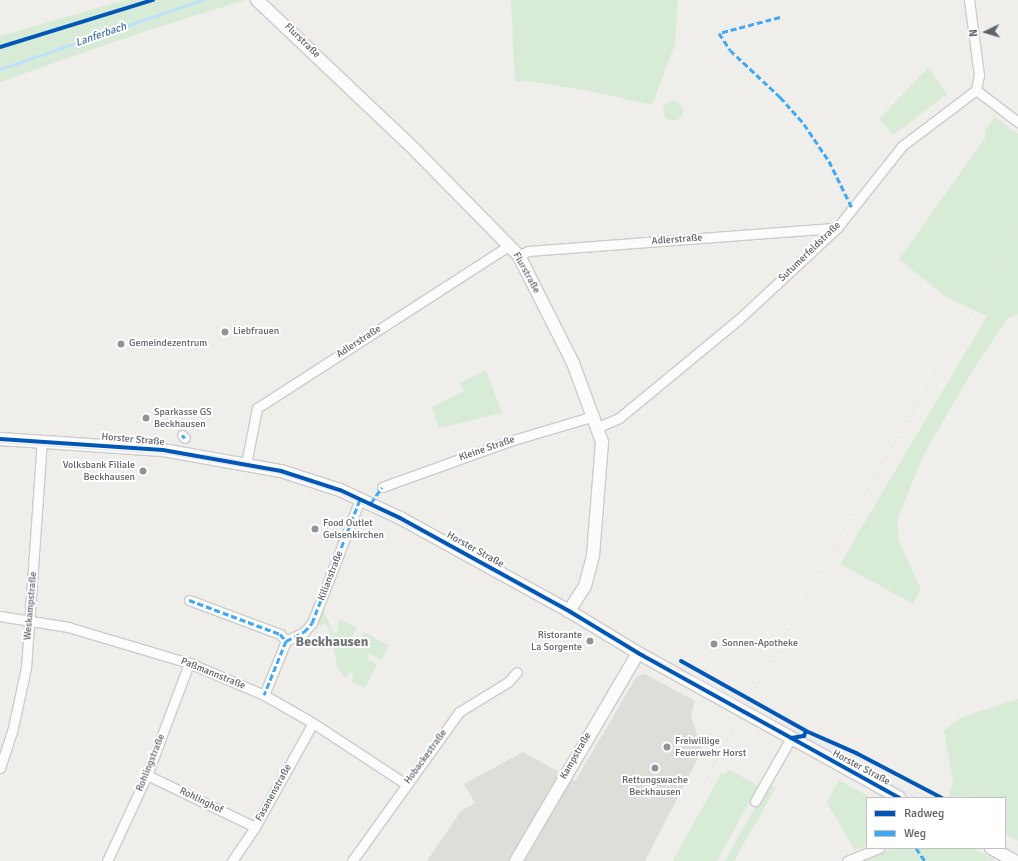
<!DOCTYPE html>
<meta charset="utf-8">
<style>
body{margin:0}
#map{position:relative;width:1018px;height:861px;overflow:hidden;background:#efeeea;font-family:Signika,sans-serif}
div>[style]{position:absolute}
[style*='--x']{left:calc(var(--x)*1px);top:calc(var(--y)*1px);width:calc(var(--w)*1px);rotate:calc(var(--a)*1deg)}
.industrial>*{inset:0;background:#dfddda}
.green>*{inset:0;background:#d8ebd6;transform-origin:0 0}
.round{border-radius:50%}
.stream>*{height:3px;margin:-1.5px;padding:0 1.5px;transform-origin:1.5px;border-radius:1.5px;background:#bfe0f9}
.roads{filter:drop-shadow(1px 0 #cbcccc) drop-shadow(-1px 0 #cbcccc) drop-shadow(0 1px #cbcccc) drop-shadow(0 -1px #cbcccc)}
.street>*{height:9px;margin:-4.5px;padding:0 4.5px;transform-origin:4.5px;border-radius:4.5px;background:#fdfcfc}
.secondary>*{height:12px;margin:-6px;padding:0 6px;transform-origin:6px;border-radius:6px;background:#fdfcfc}
.tram>*{height:1px;margin:-0.5px;padding:0 0.5px;transform-origin:0.5px;border-radius:0.5px;background:#e4e4e4}
.rail>*{height:3px;margin-top:-1.5px;transform-origin:0;background:repeating-linear-gradient(90deg,#e4e4e4 0 1px,transparent 0 6px)}
.quiet>*{height:3px;margin-top:-1.5px;transform-origin:0;background:repeating-linear-gradient(90deg,#3fa9f5 0 6px,transparent 0 9px)}
.cycleway>*{height:4px;margin:-2px;padding:0 2px;transform-origin:2px;border-radius:2px;background:#0057b8}
.dots>*{width:11px;height:11px;translate:-50% -50%;box-sizing:border-box;border:2px solid #fff;border-radius:50%}
span{translate:-50% -50%;white-space:nowrap;text-align:center;line-height:1.15;-webkit-text-stroke:4px #fff;paint-order:stroke}
.street-label{font-size:10px;color:#5f6368}
.poi-label{font-size:10px;color:#5f6368}
.left{translate:0 -50%;text-align:left}
.right{translate:-100% -50%;text-align:right}
.water-label{font-size:11px;color:#4174aa;font-style:italic}
.district-label{font-size:14px;color:#70757a;font-weight:700}
.legend{position:absolute;left:866px;top:797px;width:140px;height:52px;box-sizing:border-box;background:#fff;border:1px solid #bfc1c3;margin:0;padding:5px 7px;list-style:none;font-size:12px;color:#5f6368}
.legend li{display:flex;align-items:center;gap:8px;height:20px}
.legend b{width:20px;border:1px solid #bfc1c3}
.north{position:absolute;left:966px;top:12px;width:40px;height:40px;-webkit-text-stroke:3px #fff;paint-order:stroke;rotate:265deg;font-size:11px;font-weight:700;line-height:16px;text-align:center;color:#5f6368}
.north::after{content:'';display:block;margin:auto;width:14px;height:18px;background:#5f6368;clip-path:polygon(50% 0,100% 100%,50% 72%,0 100%)}
</style>
<div id="map">
<div class="industrial">
<i style="clip-path:polygon(645px 674px,695px 701px,691px 716px,702px 750px,645px 861px,427px 861px,461px 811px,475px 803px,464px 784px,523px 752px,575px 781px,637px 676px)"></i>
</div>
<div class="green">
<i style="clip-path:polygon(125px 0,245px 0,137px 34px,0 82px,0 36px)"></i>
<i style="clip-path:polygon(511px 0,678px 0,675px 44px,652px 105px,584px 90px,527px 81px,515px 82px)"></i>
<i style="clip-path:polygon(928px 68px,947px 94px,893px 135px,879px 119px)"></i>
<i class="round" style="left:663px;top:101px;width:20px;height:20px"></i>
<i style="clip-path:polygon(995px 117px,1018px 134px,1018px 314px,1007px 319px,971px 373px,924px 454px,897px 520px,899px 541px,921px 589px,913px 604px,840px 564px,987px 316px,946px 297px,899px 259px,985px 138px,985px 130px)"></i>
<i style="clip-path:polygon(486px 370px,502px 413px,439px 428px,432px 407px,464px 391px,460px 383px)"></i>
<i style="clip-path:polygon(322px 608px,334px 633px,339px 631px,337px 622px,342px 620px,357px 628px,352px 637px,359px 641px,364px 632px,389px 645px,381px 660px,369px 654px,367px 659px,377px 665px,365px 688px,351px 681px,354px 674px,350px 672px,346px 678px,338px 669px,329px 630px,326px 623px,320px 626px,318px 621px)"></i>
<i style="clip-path:polygon(1018px 699px,1018px 841px,1005px 833px,1005px 798px,949px 796px,953px 781px,944px 731px,960px 718px)"></i>
<i style="clip-path:polygon(728px 769px,758px 786px,717px 861px,673px 861px,722px 772px,725px 774px)"></i>
<i style="clip-path:polygon(839px 780px,871px 798px,867px 798px,867px 846px,855px 850px,827px 803px)"></i>
<i style="left:769px;top:784px;width:8px;height:89px;rotate:30deg"></i>
<i style="clip-path:polygon(894px 848px,973px 848px,996px 861px,862px 861px)"></i>
</div>
<div class="stream">
<i style="--x:0;--y:69;--w:213;--a:-18.9"></i>
</div>
<div class="roads">
<div class="street">
<i style="--x:976;--y:90;--w:53;--a:37.3"></i>
<i style="--x:519;--y:256;--w:10;--a:-29"></i>
<i style="--x:528;--y:251;--w:310;--a:-4.3"></i>
<i style="--x:598;--y:427;--w:23;--a:-23"></i>
<i style="--x:619;--y:418;--w:154;--a:-39.5"></i>
<i style="--x:738;--y:320;--w:135;--a:-42.9"></i>
<i style="--x:837;--y:228;--w:105;--a:-51.6"></i>
<i style="--x:902;--y:146;--w:93;--a:-37.1"></i>
<i style="--x:976;--y:90;--w:15;--a:-79"></i>
<i style="--x:979;--y:75;--w:76;--a:-97.6"></i>
<i style="--x:182;--y:435;--w:4;--a:45"></i>
<i style="--x:246;--y:464;--w:57;--a:-78.9"></i>
<i style="--x:257;--y:408;--w:301;--a:-32.8"></i>
<i style="--x:382;--y:487;--w:136;--a:-19.8"></i>
<i style="--x:510;--y:441;--w:88;--a:-16.6"></i>
<i style="--x:189;--y:600;--w:97;--a:20.5"></i>
<i style="--x:280;--y:634;--w:9;--a:49"></i>
<i style="--x:286;--y:641;--w:58;--a:112.2"></i>
<i style="--x:0;--y:616;--w:69;--a:9.2"></i>
<i style="--x:68;--y:627;--w:126;--a:16.6"></i>
<i style="--x:189;--y:663;--w:82;--a:23.1"></i>
<i style="--x:264;--y:695;--w:56;--a:29.7"></i>
<i style="--x:313;--y:723;--w:111;--a:33.3"></i>
<i style="--x:286;--y:641;--w:20;--a:-27"></i>
<i style="--x:304;--y:632;--w:12;--a:-48"></i>
<i style="--x:312;--y:623;--w:133;--a:-68.8"></i>
<i style="--x:0;--y:768;--w:38;--a:-72"></i>
<i style="--x:12;--y:732;--w:66;--a:-77.7"></i>
<i style="--x:26;--y:668;--w:227;--a:-86"></i>
<i style="--x:147;--y:775;--w:120;--a:25.7"></i>
<i style="--x:755;--y:801;--w:73;--a:-60.3"></i>
<i style="--x:107;--y:861;--w:95;--a:-65.1"></i>
<i style="--x:147;--y:775;--w:120;--a:-69.4"></i>
<i style="--x:232;--y:861;--w:41;--a:-55.9"></i>
<i style="--x:255;--y:827;--w:119;--a:-60.9"></i>
<i style="--x:352;--y:861;--w:183;--a:-54.3"></i>
<i style="--x:459;--y:712;--w:57;--a:-31.5"></i>
<i style="--x:508;--y:682;--w:13;--a:-48"></i>
<i style="--x:847;--y:861;--w:35;--a:-22"></i>
</div>
<div class="secondary">
<i style="--x:257;--y:0;--w:218;--a:43.5"></i>
<i style="--x:415;--y:150;--w:148;--a:45.5"></i>
<i style="--x:519;--y:256;--w:120;--a:63.2"></i>
<i style="--x:573;--y:363;--w:84;--a:69.8"></i>
<i style="--x:602;--y:442;--w:114;--a:94.5"></i>
<i style="--x:593;--y:556;--w:31;--a:105"></i>
<i style="--x:585;--y:586;--w:30;--a:123"></i>
<i style="--x:0;--y:439;--w:163;--a:3.9"></i>
<i style="--x:163;--y:450;--w:120;--a:10.1"></i>
<i style="--x:281;--y:471;--w:62;--a:17.9"></i>
<i style="--x:340;--y:490;--w:66;--a:25"></i>
<i style="--x:400;--y:518;--w:193;--a:28.8"></i>
<i style="--x:569;--y:611;--w:81;--a:31.3"></i>
<i style="--x:638;--y:653;--w:299;--a:29"></i>
<i style="--x:991;--y:848;--w:26;--a:29"></i>
<i style="--x:516;--y:861;--w:241;--a:-59.6"></i>
</div>
</div>
<div class="tram">
<i style="--x:0;--y:442;--w:171;--a:4"></i>
<i style="--x:171;--y:454;--w:109;--a:10.1"></i>
<i style="--x:278;--y:473;--w:60;--a:17.5"></i>
<i style="--x:335;--y:491;--w:102;--a:25.6"></i>
<i style="--x:427;--y:535;--w:248;--a:28.9"></i>
<i style="--x:644;--y:655;--w:59;--a:23.1"></i>
<i style="--x:698;--y:678;--w:251;--a:28.6"></i>
<i style="--x:205;--y:454;--w:34;--a:10"></i>
<i style="--x:914;--y:790;--w:16;--a:30"></i>
<i style="--x:1005;--y:846;--w:15;--a:32"></i>
</div>
<div class="rail">
<i style="--x:661;--y:861;--w:384;--a:-61.2"></i>
<i style="--x:846;--y:525;--w:339;--a:-59.5"></i>
</div>
<div class="quiet">
<i style="--x:780;--y:17;--w:63;--a:165.3"></i>
<i style="--x:719;--y:33;--w:20;--a:57"></i>
<i style="--x:730;--y:50;--w:69;--a:43.2"></i>
<i style="--x:780;--y:97;--w:36;--a:48"></i>
<i style="--x:804;--y:124;--w:45;--a:56"></i>
<i style="--x:829;--y:161;--w:52;--a:63.9"></i>
<i style="--x:182;--y:435;--w:4;--a:45"></i>
<i style="--x:371;--y:503;--w:19;--a:-55"></i>
<i style="--x:189;--y:600;--w:97;--a:20.5"></i>
<i style="--x:280;--y:634;--w:9;--a:49"></i>
<i style="--x:286;--y:641;--w:58;--a:112.2"></i>
<i style="--x:286;--y:641;--w:20;--a:-27"></i>
<i style="--x:304;--y:632;--w:12;--a:-48"></i>
<i style="--x:312;--y:623;--w:133;--a:-68.8"></i>
<i style="--x:916;--y:848;--w:16;--a:55"></i>
</div>
<div class="cycleway">
<i style="--x:0;--y:47;--w:160;--a:-17.1"></i>
<i style="--x:0;--y:439;--w:163;--a:3.9"></i>
<i style="--x:163;--y:450;--w:120;--a:10.1"></i>
<i style="--x:281;--y:471;--w:62;--a:17.9"></i>
<i style="--x:340;--y:490;--w:66;--a:25"></i>
<i style="--x:400;--y:518;--w:193;--a:28.8"></i>
<i style="--x:569;--y:611;--w:81;--a:31.3"></i>
<i style="--x:638;--y:653;--w:299;--a:29"></i>
<i style="--x:681;--y:661;--w:143;--a:29.2"></i>
<i style="--x:791;--y:738;--w:13;--a:-9"></i>
<i style="--x:804;--y:736;--w:5;--a:-68"></i>
<i style="--x:806;--y:731;--w:55;--a:23.7"></i>
<i style="--x:856;--y:753;--w:97;--a:27.6"></i>
</div>
<div class="dots">
<i style="left:225px;top:332px;background:#919496"></i>
<i style="left:121px;top:344px;background:#919496"></i>
<i style="left:146px;top:418px;background:#919496"></i>
<i style="left:143px;top:471px;background:#919496"></i>
<i style="left:315px;top:529px;background:#919496"></i>
<i style="left:590px;top:641px;background:#919496"></i>
<i style="left:714px;top:644px;background:#919496"></i>
<i style="left:667px;top:747px;background:#919496"></i>
<i style="left:655px;top:768px;background:#919496"></i>
</div>
<div class="street-label">
<span style="left:302px;top:41px;rotate:44deg">Flurstraße</span>
<span style="left:677px;top:240px;rotate:-4deg">Adlerstraße</span>
<span style="left:810px;top:252px;rotate:-44deg">Sutumerfeldstraße</span>
<span style="left:526px;top:273px;rotate:61deg">Flurstraße</span>
<span style="left:359px;top:342px;rotate:-33deg">Adlerstraße</span>
<span style="left:133px;top:440px;rotate:5deg">Horster Straße</span>
<span style="left:487px;top:449px;rotate:-19deg">Kleine Straße</span>
<span style="left:475px;top:550px;rotate:29deg">Horster Straße</span>
<span style="left:331px;top:576px;rotate:-69deg">Kilianstraße</span>
<span style="left:31px;top:606px;rotate:-85deg">Weskampstraße</span>
<span style="left:213px;top:674px;rotate:22deg">Paßmannstraße</span>
<span style="left:576px;top:756px;rotate:-60deg">Kampstraße</span>
<span style="left:426px;top:757px;rotate:-54deg">Hobackestraße</span>
<span style="left:151px;top:763px;rotate:-68deg">Rohlingstraße</span>
<span style="left:861px;top:768px;rotate:28deg">Horster Straße</span>
<span style="left:274px;top:793px;rotate:-61deg">Fasanenstraße</span>
<span style="left:201px;top:801px;rotate:26deg">Rohlinghof</span>
</div>
<div class="poi-label">
<span class="left" style="left:233px;top:332px">Liebfrauen</span>
<span class="left" style="left:129px;top:344px">Gemeindezentrum</span>
<span class="left" style="left:154px;top:418px">Sparkasse GS<br>Beckhausen</span>
<span class="right" style="left:135px;top:471px">Volksbank Filiale<br>Beckhausen</span>
<span class="left" style="left:323px;top:529px">Food Outlet<br>Gelsenkirchen</span>
<span class="right" style="left:582px;top:641px">Ristorante<br>La Sorgente</span>
<span class="left" style="left:722px;top:644px">Sonnen-Apotheke</span>
<span class="left" style="left:675px;top:747px">Freiwillige<br>Feuerwehr Horst</span>
<span style="left:655px;top:786px">Rettungswache<br>Beckhausen</span>
</div>
<div class="water-label">
<span style="left:101px;top:35px;rotate:-19deg">Lanferbach</span>
</div>
<div class="district-label">
<span style="left:332px;top:642px">Beckhausen</span>
</div>
<ul class="legend">
<li><b style="height:5px;background:#0057b8"></b>Radweg</li>
<li><b style="height:5px;background:#3fa9f5"></b>Weg</li>
</ul>
<div class="north">N</div>
</div>
